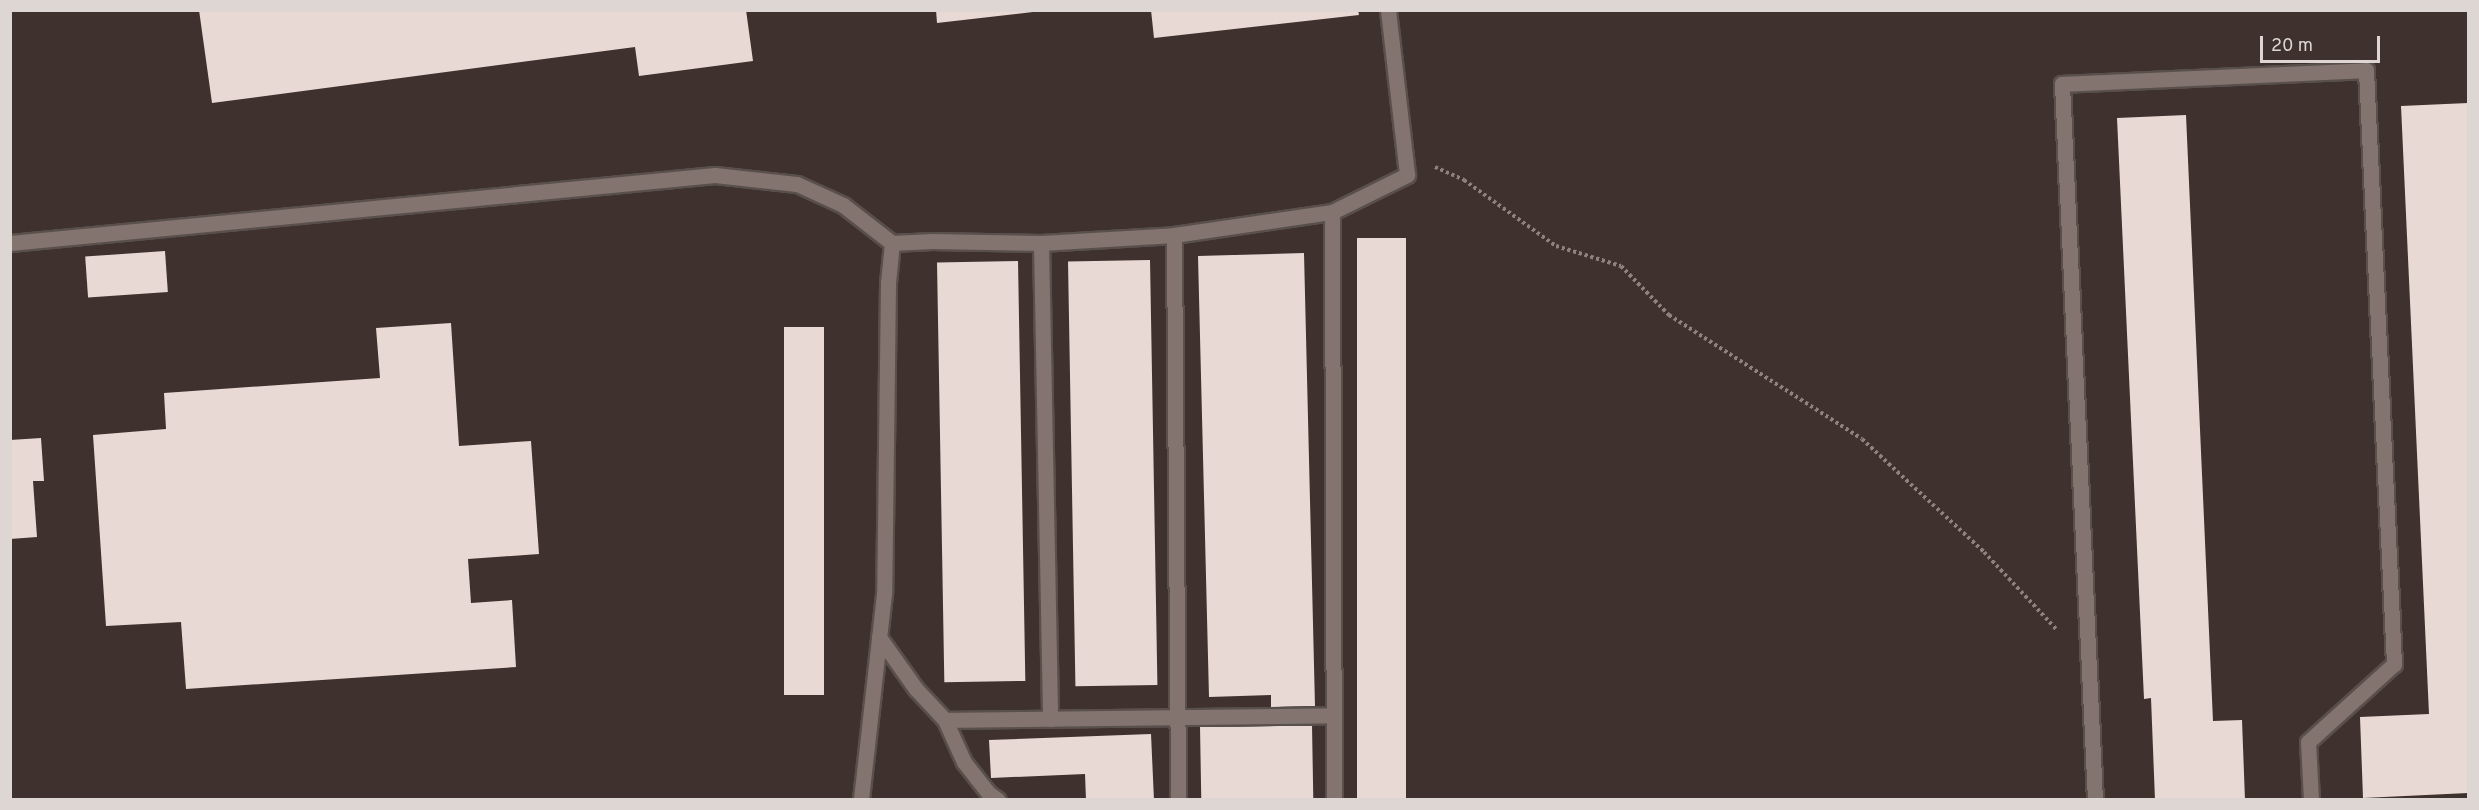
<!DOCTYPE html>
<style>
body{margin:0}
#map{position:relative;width:2479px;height:810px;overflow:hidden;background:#3f322e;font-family:Overpass,sans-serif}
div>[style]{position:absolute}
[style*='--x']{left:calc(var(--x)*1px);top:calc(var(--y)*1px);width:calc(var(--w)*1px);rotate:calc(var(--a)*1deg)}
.building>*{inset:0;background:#e9d9d4;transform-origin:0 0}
.path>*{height:4px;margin-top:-2px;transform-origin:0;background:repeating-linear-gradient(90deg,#8d827e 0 3px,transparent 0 6px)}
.roads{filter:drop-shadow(2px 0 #594f4b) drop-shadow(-2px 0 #594f4b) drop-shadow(0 2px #594f4b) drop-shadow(0 -2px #594f4b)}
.lane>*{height:15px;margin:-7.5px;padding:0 7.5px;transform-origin:7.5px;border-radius:7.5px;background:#837470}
.street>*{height:15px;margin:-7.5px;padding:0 7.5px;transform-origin:7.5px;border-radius:7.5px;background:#837470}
span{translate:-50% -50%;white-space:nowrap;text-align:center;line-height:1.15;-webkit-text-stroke:6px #3f322e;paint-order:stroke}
.frame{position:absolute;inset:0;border:12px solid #ded6d3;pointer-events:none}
.scale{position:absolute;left:2260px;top:36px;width:120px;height:27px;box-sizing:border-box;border:3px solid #ded6d3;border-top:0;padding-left:8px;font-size:18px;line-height:21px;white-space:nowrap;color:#ded6d3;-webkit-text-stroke:4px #3f322e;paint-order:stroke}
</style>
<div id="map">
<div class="building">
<i style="clip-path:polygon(199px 10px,746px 10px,753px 61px,639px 76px,635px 47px,212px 103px)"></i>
<i style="clip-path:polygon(936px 10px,1033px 10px,1033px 12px,937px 23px)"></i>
<i style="clip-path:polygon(1151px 10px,1358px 10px,1359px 15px,1154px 38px)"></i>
<i style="clip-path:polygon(2468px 103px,2468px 793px,2363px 798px,2360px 717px,2429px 714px,2401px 106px)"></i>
<i style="clip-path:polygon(2186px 115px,2213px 721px,2242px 720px,2245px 800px,2155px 800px,2151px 698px,2144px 699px,2117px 118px)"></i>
<i style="left:1357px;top:238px;width:49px;height:562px"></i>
<i style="left:165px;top:251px;width:41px;height:80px;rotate:86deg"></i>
<i style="clip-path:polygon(1304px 253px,1315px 706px,1271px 707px,1271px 695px,1209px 697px,1198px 256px)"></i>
<i style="left:1150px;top:260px;width:425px;height:82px;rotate:89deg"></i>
<i style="left:1018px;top:261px;width:420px;height:81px;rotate:89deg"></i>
<i style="clip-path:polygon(451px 323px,459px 446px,531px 441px,539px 554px,468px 559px,471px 603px,512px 600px,516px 667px,186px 689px,181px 622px,106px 626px,93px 435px,166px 429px,164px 393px,380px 378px,376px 328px)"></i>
<i style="left:784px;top:327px;width:40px;height:368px"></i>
<i style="clip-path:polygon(41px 438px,44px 481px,33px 481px,37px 537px,10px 539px,10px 440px)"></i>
<i style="left:1312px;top:725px;width:75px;height:112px;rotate:89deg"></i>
<i style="clip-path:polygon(1151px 734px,1154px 800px,1086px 800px,1085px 774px,991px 778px,989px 740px)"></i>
</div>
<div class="path">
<i style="--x:1435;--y:167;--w:32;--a:24"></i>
<i style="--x:1464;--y:180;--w:113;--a:35.7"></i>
<i style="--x:1556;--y:246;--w:68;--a:17.1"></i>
<i style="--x:1621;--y:266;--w:69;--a:45.6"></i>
<i style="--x:1669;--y:315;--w:229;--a:32.7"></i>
<i style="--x:1862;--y:439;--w:166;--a:42.8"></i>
<i style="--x:1984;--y:552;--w:107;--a:46.9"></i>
</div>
<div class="roads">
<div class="lane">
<i style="--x:1332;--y:212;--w:588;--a:89.81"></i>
<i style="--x:1174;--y:235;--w:565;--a:89.59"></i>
<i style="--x:10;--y:243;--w:708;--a:-5.51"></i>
<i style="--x:715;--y:175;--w:82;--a:6.3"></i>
<i style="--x:797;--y:184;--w:51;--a:24.5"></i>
<i style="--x:843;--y:205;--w:62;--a:37.8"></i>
<i style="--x:892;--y:243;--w:40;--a:95.7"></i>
<i style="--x:888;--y:283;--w:311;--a:90.7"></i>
<i style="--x:884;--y:594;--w:207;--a:96.4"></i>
<i style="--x:892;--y:243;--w:40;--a:-2.9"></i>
<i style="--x:932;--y:241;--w:109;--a:1.1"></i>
<i style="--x:1041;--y:243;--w:133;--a:-3.4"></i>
<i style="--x:1174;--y:235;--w:160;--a:-8.3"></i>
<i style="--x:1332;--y:212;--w:84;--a:-26.3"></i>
<i style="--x:1041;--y:243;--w:476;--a:88.9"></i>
<i style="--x:879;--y:637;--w:64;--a:54.6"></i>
<i style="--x:916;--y:689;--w:42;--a:46.9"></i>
<i style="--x:945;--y:720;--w:388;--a:-0.7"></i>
<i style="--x:945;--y:720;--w:46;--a:65.7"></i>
<i style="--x:964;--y:762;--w:39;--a:52"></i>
<i style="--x:988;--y:793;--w:12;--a:35"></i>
<i style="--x:2095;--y:800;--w:717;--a:-92.64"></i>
<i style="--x:2062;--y:84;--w:304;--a:-2.6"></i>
<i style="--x:2366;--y:70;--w:595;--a:87.3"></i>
<i style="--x:2394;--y:664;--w:116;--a:137.8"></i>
<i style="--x:2308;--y:742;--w:58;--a:87"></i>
</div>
<div class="street">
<i style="--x:1388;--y:10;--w:166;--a:83.4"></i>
</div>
</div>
<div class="frame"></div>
<div class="scale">20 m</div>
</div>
